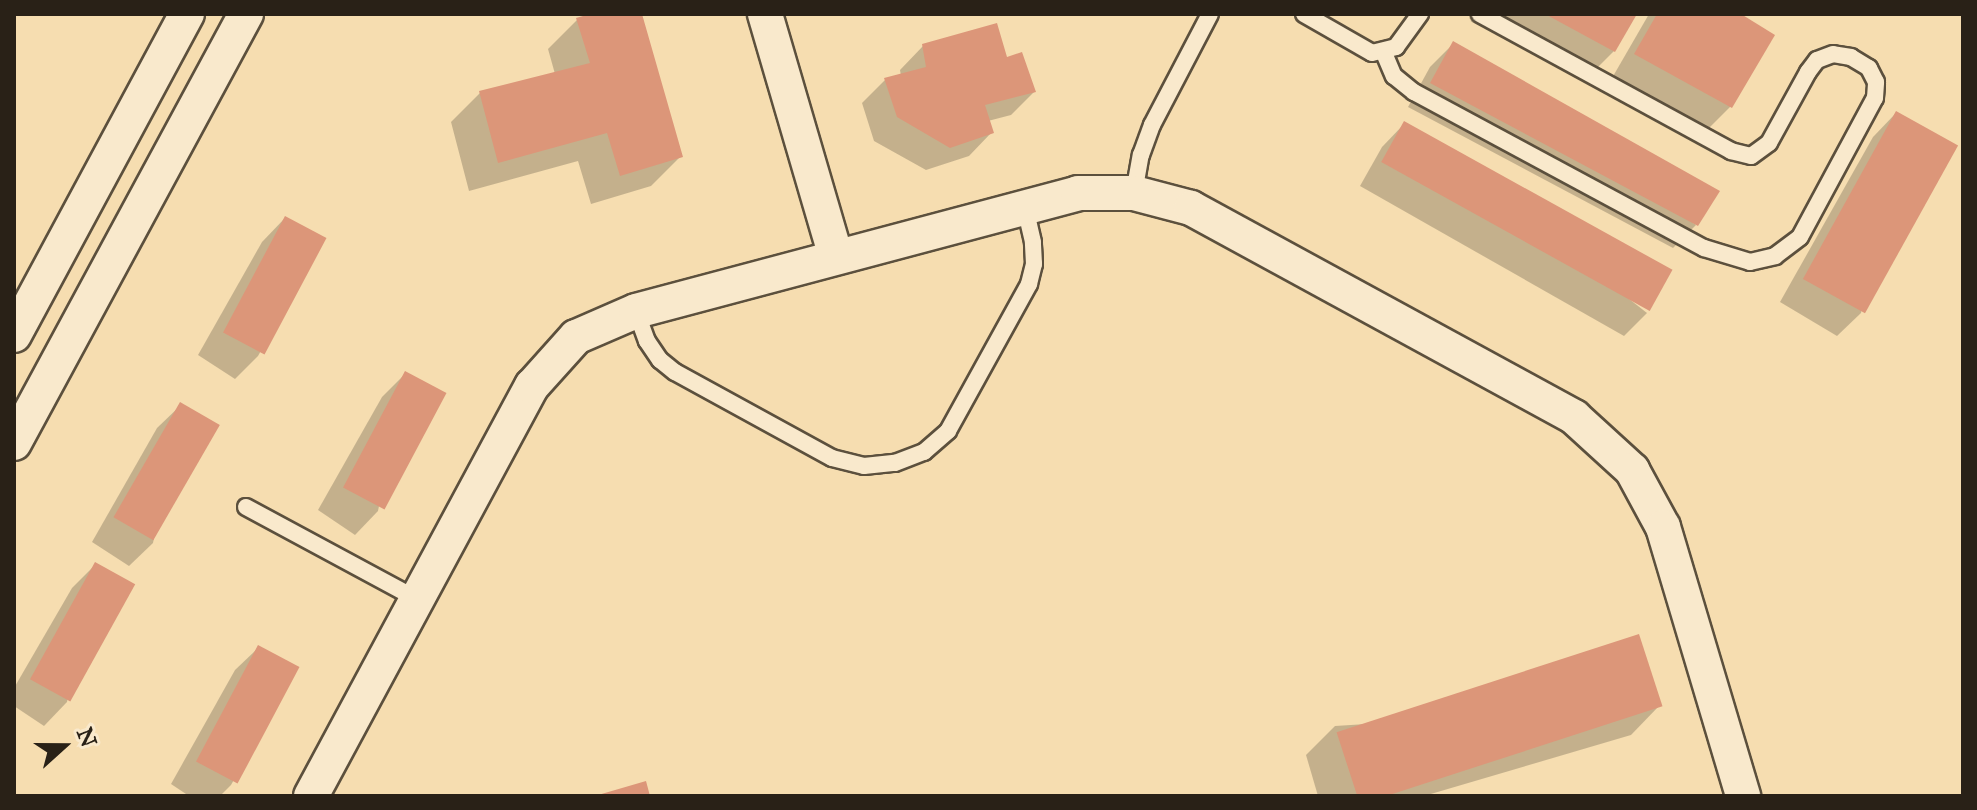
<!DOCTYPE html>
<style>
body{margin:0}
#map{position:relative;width:1977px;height:810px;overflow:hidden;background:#f6ddb0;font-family:"IM FELL Great Primer",serif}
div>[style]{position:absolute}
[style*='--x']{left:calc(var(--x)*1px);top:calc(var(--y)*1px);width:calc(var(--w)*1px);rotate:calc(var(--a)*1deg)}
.shadow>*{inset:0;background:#0003}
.building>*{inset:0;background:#dc9679;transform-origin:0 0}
.roads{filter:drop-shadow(2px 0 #5c503d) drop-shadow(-2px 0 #5c503d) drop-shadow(0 2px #5c503d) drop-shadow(0 -2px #5c503d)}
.lane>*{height:16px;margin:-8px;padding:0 8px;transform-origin:8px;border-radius:8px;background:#f9e9cc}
.street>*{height:34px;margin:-17px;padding:0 17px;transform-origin:17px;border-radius:17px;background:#f9e9cc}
span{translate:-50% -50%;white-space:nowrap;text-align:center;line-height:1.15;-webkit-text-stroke:6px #f9e9cc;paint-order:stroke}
.frame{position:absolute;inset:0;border:16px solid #292117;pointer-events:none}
.north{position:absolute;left:24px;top:706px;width:80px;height:80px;-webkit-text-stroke:6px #f9e9cc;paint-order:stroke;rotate:69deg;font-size:22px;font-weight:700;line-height:32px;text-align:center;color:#292117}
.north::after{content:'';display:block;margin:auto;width:28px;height:36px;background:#292117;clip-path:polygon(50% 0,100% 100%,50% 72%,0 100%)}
</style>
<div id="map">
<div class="shadow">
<i style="clip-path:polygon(598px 14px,640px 14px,681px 156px,651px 186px,591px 204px,578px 161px,469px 191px,451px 122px,480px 93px,555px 74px,548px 49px,577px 20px)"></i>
<i style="clip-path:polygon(1501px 14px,1635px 14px,1614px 51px,1590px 75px,1496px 23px)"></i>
<i style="clip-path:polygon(1649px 14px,1737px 14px,1730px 107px,1707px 130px,1612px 78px)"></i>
<i style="clip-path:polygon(1453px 44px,1696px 225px,1673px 248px,1408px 107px,1430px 67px)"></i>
<i style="clip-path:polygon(923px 46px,1006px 59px,1034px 92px,1011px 115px,988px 121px,992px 132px,969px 156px,926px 170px,874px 141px,862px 103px,885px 80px,901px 76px,900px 70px)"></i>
<i style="clip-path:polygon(1896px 113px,1861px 313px,1837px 336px,1780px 302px,1873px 137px)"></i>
<i style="clip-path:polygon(1405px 123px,1647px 313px,1624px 336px,1360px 186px,1382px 147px)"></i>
<i style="clip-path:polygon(285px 218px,323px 239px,258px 356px,235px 379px,198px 355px,262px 242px)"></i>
<i style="clip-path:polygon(406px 373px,378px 511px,355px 535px,318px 510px,382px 397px)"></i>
<i style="clip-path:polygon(181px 405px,153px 543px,129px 566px,92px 542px,157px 428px)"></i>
<i style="clip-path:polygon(95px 565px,67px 702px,44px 726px,14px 706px,14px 688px,72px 588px)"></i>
<i style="clip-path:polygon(259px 647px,296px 668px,231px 785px,220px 796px,189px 796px,171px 784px,235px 670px)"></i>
<i style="clip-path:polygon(1660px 705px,1631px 735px,1424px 796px,1318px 796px,1306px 755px,1335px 726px)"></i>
</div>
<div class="building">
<i style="clip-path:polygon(590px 14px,642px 14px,683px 157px,620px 176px,607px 133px,498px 163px,479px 91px,590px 63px,576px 18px)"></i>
<i style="clip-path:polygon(1545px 14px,1637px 14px,1615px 52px)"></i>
<i style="clip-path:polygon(1657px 14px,1741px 14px,1775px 35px,1732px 108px,1634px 54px)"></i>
<i style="clip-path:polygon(997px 23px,1007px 57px,1022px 52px,1036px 92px,985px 105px,994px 133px,950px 148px,897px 117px,884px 78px,926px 67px,922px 44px)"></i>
<i style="clip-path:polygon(1453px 41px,1720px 191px,1698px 226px,1430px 83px)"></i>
<i style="left:1896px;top:111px;width:71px;height:192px;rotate:29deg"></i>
<i style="left:1404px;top:121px;width:307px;height:47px;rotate:29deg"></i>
<i style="left:285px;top:216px;width:47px;height:132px;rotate:28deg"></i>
<i style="left:405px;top:371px;width:47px;height:132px;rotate:28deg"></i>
<i style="left:180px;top:402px;width:46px;height:133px;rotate:30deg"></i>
<i style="left:95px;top:562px;width:46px;height:134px;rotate:29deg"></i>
<i style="left:1639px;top:634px;width:76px;height:318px;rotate:72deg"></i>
<i style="left:258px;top:645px;width:47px;height:132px;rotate:28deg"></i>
<i style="clip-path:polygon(646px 781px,650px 796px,599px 796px,598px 795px)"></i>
</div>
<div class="roads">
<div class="lane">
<i style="--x:1304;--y:14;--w:78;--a:29.8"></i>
<i style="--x:1372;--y:53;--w:25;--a:-14"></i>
<i style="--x:1396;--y:47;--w:41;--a:-54"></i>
<i style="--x:1384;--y:53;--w:25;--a:67"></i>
<i style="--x:1394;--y:76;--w:26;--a:39"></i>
<i style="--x:1414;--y:92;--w:329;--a:28.3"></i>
<i style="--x:1704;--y:248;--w:48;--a:16.9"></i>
<i style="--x:1750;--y:262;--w:26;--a:-13"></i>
<i style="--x:1775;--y:256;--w:31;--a:-37"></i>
<i style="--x:1800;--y:237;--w:158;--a:-61.7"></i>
<i style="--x:1875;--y:98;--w:16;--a:-86"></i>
<i style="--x:1876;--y:82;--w:16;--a:-117"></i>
<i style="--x:1869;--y:68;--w:21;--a:-149"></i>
<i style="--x:1851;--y:57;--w:18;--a:-171"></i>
<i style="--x:1833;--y:54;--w:17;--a:159"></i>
<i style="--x:1817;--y:60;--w:15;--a:127"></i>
<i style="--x:1808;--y:72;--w:81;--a:118.8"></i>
<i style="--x:1769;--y:143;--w:22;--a:144"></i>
<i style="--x:1751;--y:156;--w:21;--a:-166"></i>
<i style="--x:1731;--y:151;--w:286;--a:-151.4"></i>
<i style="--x:1134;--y:193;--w:39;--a:-80"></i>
<i style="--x:1141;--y:155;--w:32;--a:-70"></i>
<i style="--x:1152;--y:125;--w:125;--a:-62.4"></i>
<i style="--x:636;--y:311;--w:32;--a:70"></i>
<i style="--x:647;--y:341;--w:23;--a:56"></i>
<i style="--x:660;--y:360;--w:19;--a:39"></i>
<i style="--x:675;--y:372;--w:179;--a:28.7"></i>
<i style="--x:832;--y:458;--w:33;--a:14"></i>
<i style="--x:864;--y:466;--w:31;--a:-6"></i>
<i style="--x:895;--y:463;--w:31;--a:-21"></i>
<i style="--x:924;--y:452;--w:32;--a:-41"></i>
<i style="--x:948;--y:431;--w:168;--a:-61.1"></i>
<i style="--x:1029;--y:284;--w:21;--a:-76"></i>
<i style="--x:1034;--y:264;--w:22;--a:-93"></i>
<i style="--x:1033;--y:242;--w:36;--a:-103"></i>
<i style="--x:246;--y:507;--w:194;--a:28.3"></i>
</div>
<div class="street">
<i style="--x:765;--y:14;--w:253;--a:73.7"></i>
<i style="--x:14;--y:335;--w:365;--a:-61.7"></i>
<i style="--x:14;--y:443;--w:488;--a:-61.6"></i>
<i style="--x:311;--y:796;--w:466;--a:-61.7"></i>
<i style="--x:532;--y:386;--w:66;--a:-48.1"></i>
<i style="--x:576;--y:337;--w:65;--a:-23.4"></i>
<i style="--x:636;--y:311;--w:457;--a:-14.9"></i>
<i style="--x:1078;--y:193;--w:56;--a:0"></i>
<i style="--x:1134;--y:193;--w:59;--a:14.7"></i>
<i style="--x:1191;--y:208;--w:436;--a:28.6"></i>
<i style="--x:1574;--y:417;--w:79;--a:42.4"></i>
<i style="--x:1632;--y:470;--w:65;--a:61.5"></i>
<i style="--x:1663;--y:527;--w:281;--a:73.4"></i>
</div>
</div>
<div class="frame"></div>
<div class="north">N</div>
</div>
